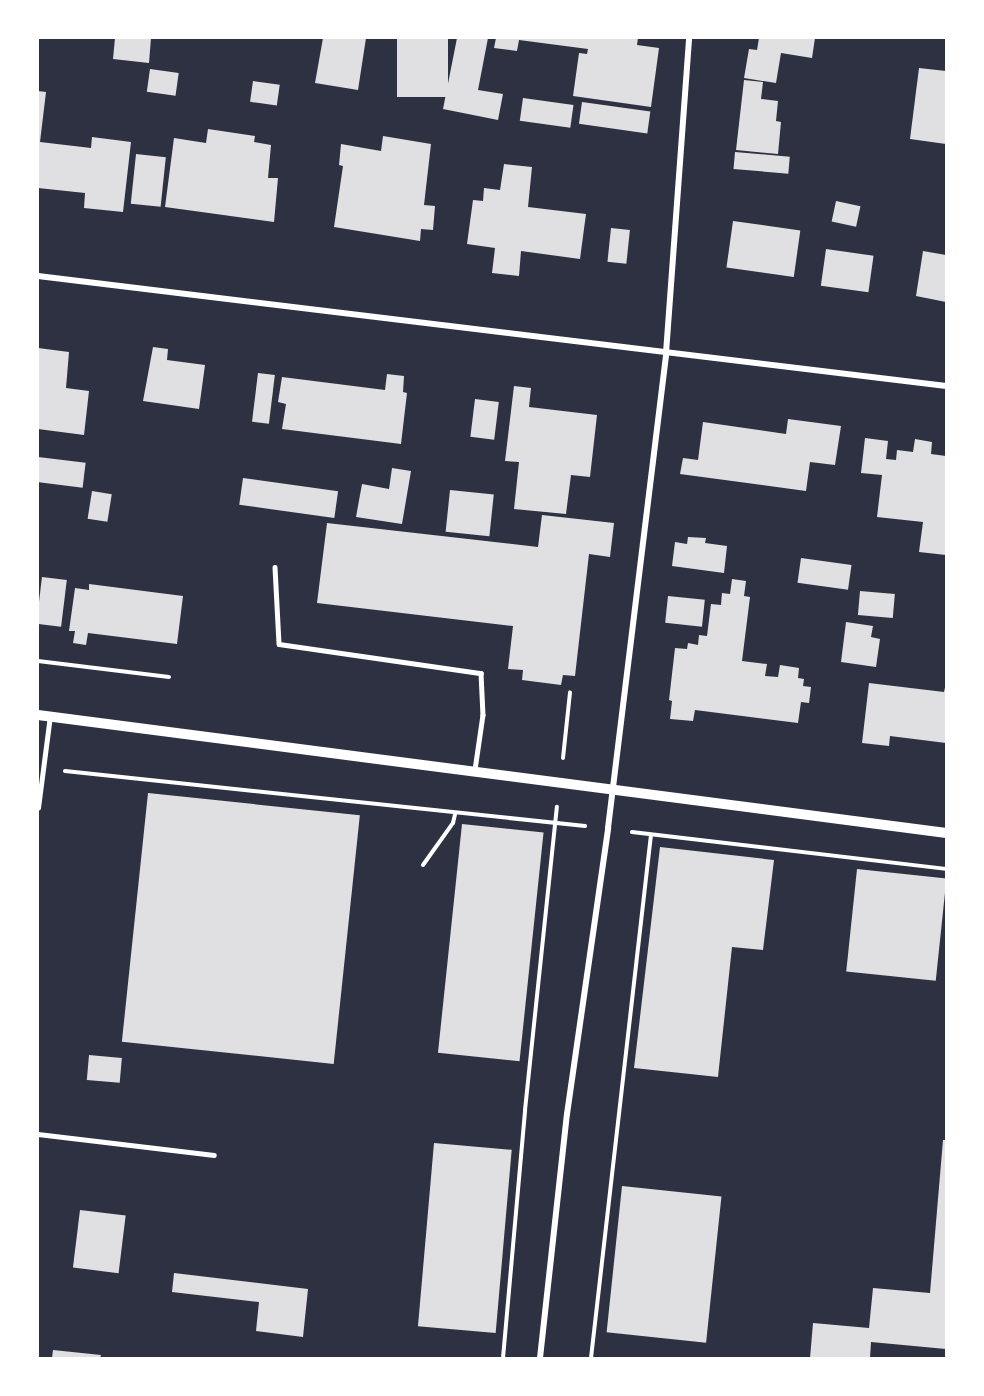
<!DOCTYPE html>
<style>
body{margin:0}
#map{position:relative;width:984px;height:1396px;overflow:hidden;background:#2d3142;font-family:"Noto Sans",sans-serif}
div>[style]{position:absolute}
[style*='--x']{left:calc(var(--x)*1px);top:calc(var(--y)*1px);width:calc(var(--w)*1px);rotate:calc(var(--a)*1deg)}
.building>*{inset:0;background:#e0e0e3;transform-origin:0 0}
.path>*{height:4px;margin:-2px;padding:0 2px;transform-origin:2px;border-radius:2px;background:#fff}
.service>*{height:4.5px;margin:-2.25px;padding:0 2.25px;transform-origin:2.25px;border-radius:2.25px;background:#fff}
.minor>*{height:6px;margin:-3px;padding:0 3px;transform-origin:3px;border-radius:3px;background:#fff}
.tertiary>*{height:10px;margin:-5px;padding:0 5px;transform-origin:5px;border-radius:5px;background:#fff}
span{translate:-50% -50%;white-space:nowrap;text-align:center;line-height:1.15;-webkit-text-stroke:4.5px #fff;paint-order:stroke}
.frame{position:absolute;inset:0;border:39px solid #fff;pointer-events:none}
</style>
<div id="map">
<div class="building">
<i style="clip-path:polygon(115px 38px,151px 38px,149px 63px,113px 59px)"></i>
<i style="clip-path:polygon(323px 38px,366px 38px,358px 90px,315px 83px)"></i>
<i style="left:397px;top:38px;width:51px;height:59px"></i>
<i style="clip-path:polygon(457px 38px,488px 38px,478px 90px,503px 94px,498px 120px,443px 109px)"></i>
<i style="clip-path:polygon(496px 38px,638px 38px,637px 45px,659px 48px,651px 107px,573px 96px,579px 53px,587px 54px,588px 49px,519px 40px,517px 51px,494px 48px)"></i>
<i style="clip-path:polygon(759px 38px,815px 38px,812px 58px,781px 53px,776px 83px,744px 78px,749px 49px,757px 50px)"></i>
<i style="clip-path:polygon(919px 68px,946px 71px,946px 144px,910px 139px)"></i>
<i style="left:150px;top:69px;width:29px;height:23px;rotate:8deg"></i>
<i style="clip-path:polygon(744px 80px,763px 82px,761px 99px,778px 101px,776px 121px,781px 122px,778px 154px,736px 150px)"></i>
<i style="left:253px;top:81px;width:27px;height:21px;rotate:8deg"></i>
<i style="clip-path:polygon(38px 91px,46px 92px,40px 142px,91px 148px,92px 137px,131px 142px,123px 212px,84px 208px,85px 193px,38px 188px)"></i>
<i style="left:523px;top:98px;width:51px;height:23px;rotate:8deg"></i>
<i style="left:582px;top:102px;width:69px;height:22px;rotate:8deg"></i>
<i style="clip-path:polygon(208px 129px,255px 136px,254px 142px,271px 145px,268px 178px,278px 178px,274px 222px,165px 207px,174px 138px,206px 143px)"></i>
<i style="clip-path:polygon(383px 136px,431px 144px,424px 205px,435px 206px,433px 230px,421px 229px,420px 241px,334px 227px,343px 166px,339px 165px,341px 144px,381px 151px)"></i>
<i style="left:735px;top:152px;width:55px;height:17px;rotate:5deg"></i>
<i style="left:136px;top:154px;width:30px;height:50px;rotate:6deg"></i>
<i style="clip-path:polygon(504px 164px,532px 167px,528px 207px,586px 214px,580px 259px,521px 251px,519px 276px,492px 273px,495px 248px,467px 244px,473px 200px,483px 201px,484px 188px,500px 190px)"></i>
<i style="left:836px;top:201px;width:25px;height:21px;rotate:12deg"></i>
<i style="left:733px;top:221px;width:68px;height:47px;rotate:8deg"></i>
<i style="left:611px;top:228px;width:19px;height:34px;rotate:6deg"></i>
<i style="left:826px;top:249px;width:48px;height:37px;rotate:8deg"></i>
<i style="clip-path:polygon(923px 251px,946px 255px,946px 302px,916px 296px)"></i>
<i style="clip-path:polygon(153px 347px,168px 349px,167px 360px,205px 365px,199px 409px,143px 401px)"></i>
<i style="clip-path:polygon(38px 348px,69px 352px,66px 388px,89px 391px,84px 435px,38px 429px)"></i>
<i style="left:258px;top:373px;width:17px;height:49px;rotate:7deg"></i>
<i style="clip-path:polygon(387px 374px,404px 376px,403px 392px,407px 393px,401px 444px,282px 429px,286px 404px,278px 402px,282px 377px,385px 390px)"></i>
<i style="clip-path:polygon(514px 386px,531px 388px,529px 407px,597px 415px,590px 477px,571px 475px,566px 514px,514px 509px,519px 462px,505px 461px)"></i>
<i style="left:475px;top:399px;width:24px;height:38px;rotate:7deg"></i>
<i style="clip-path:polygon(788px 419px,841px 426px,835px 465px,810px 462px,806px 491px,680px 474px,683px 458px,698px 460px,703px 422px,786px 434px)"></i>
<i style="clip-path:polygon(865px 438px,888px 441px,886px 459px,896px 460px,897px 450px,913px 452px,915px 439px,932px 442px,931px 454px,946px 456px,946px 555px,919px 552px,923px 522px,877px 517px,882px 475px,861px 473px)"></i>
<i style="left:38px;top:457px;width:48px;height:25px;rotate:7deg"></i>
<i style="clip-path:polygon(392px 468px,411px 471px,402px 524px,356px 517px,362px 484px,389px 489px)"></i>
<i style="left:243px;top:478px;width:96px;height:27px;rotate:8deg"></i>
<i style="left:450px;top:490px;width:44px;height:42px;rotate:6deg"></i>
<i style="left:92px;top:491px;width:20px;height:28px;rotate:9deg"></i>
<i style="clip-path:polygon(542px 515px,614px 523px,610px 557px,589px 554px,575px 676px,563px 675px,561px 685px,522px 680px,523px 670px,508px 669px,513px 626px,317px 603px,327px 523px,538px 547px)"></i>
<i style="clip-path:polygon(688px 537px,706px 538px,705px 543px,727px 546px,724px 573px,672px 566px,675px 542px,687px 544px)"></i>
<i style="left:801px;top:558px;width:51px;height:25px;rotate:8deg"></i>
<i style="left:42px;top:577px;width:25px;height:47px;rotate:7deg"></i>
<i style="clip-path:polygon(732px 579px,746px 581px,744px 596px,750px 597px,742px 661px,767px 664px,765px 676px,778px 677px,780px 665px,799px 668px,798px 678px,804px 679px,803px 686px,811px 687px,809px 703px,801px 702px,798px 723px,695px 710px,693px 721px,670px 719px,672px 701px,669px 700px,675px 648px,687px 649px,688px 643px,698px 645px,699px 635px,707px 636px,711px 604px,721px 605px,722px 593px,730px 594px)"></i>
<i style="clip-path:polygon(89px 584px,183px 596px,177px 644px,88px 633px,86px 645px,73px 643px,75px 631px,69px 631px,75px 588px,89px 590px)"></i>
<i style="left:860px;top:591px;width:35px;height:24px;rotate:5deg"></i>
<i style="left:668px;top:596px;width:37px;height:27px;rotate:6deg"></i>
<i style="clip-path:polygon(846px 622px,873px 626px,871px 637px,880px 639px,876px 667px,841px 662px)"></i>
<i style="clip-path:polygon(869px 683px,944px 692px,946px 683px,946px 743px,890px 736px,889px 746px,862px 743px)"></i>
<i style="left:148px;top:793px;width:213px;height:250px;rotate:6deg"></i>
<i style="left:462px;top:824px;width:82px;height:230px;rotate:6deg"></i>
<i style="clip-path:polygon(660px 847px,774px 860px,763px 950px,732px 947px,718px 1077px,634px 1068px)"></i>
<i style="left:857px;top:869px;width:90px;height:103px;rotate:6deg"></i>
<i style="left:89px;top:1055px;width:33px;height:25px;rotate:5deg"></i>
<i style="clip-path:polygon(943px 1140px,946px 1140px,946px 1349px,871px 1342px,870px 1358px,810px 1358px,813px 1323px,869px 1328px,873px 1288px,930px 1293px)"></i>
<i style="left:434px;top:1143px;width:78px;height:184px;rotate:5deg"></i>
<i style="left:622px;top:1186px;width:100px;height:147px;rotate:6deg"></i>
<i style="left:80px;top:1210px;width:46px;height:58px;rotate:7deg"></i>
<i style="clip-path:polygon(174px 1273px,308px 1289px,303px 1337px,256px 1331px,259px 1302px,172px 1292px)"></i>
<i style="clip-path:polygon(53px 1350px,101px 1355px,100px 1358px,52px 1358px)"></i>
</div>
<div class="path">
<i style="--x:38;--y:661;--w:132;--a:7"></i>
<i style="--x:563;--y:758;--w:66;--a:-83.9"></i>
<i style="--x:65;--y:771;--w:523;--a:6.04"></i>
<i style="--x:632;--y:832;--w:316;--a:6.7"></i>
<i style="--x:423;--y:865;--w:52;--a:-54.5"></i>
<i style="--x:453;--y:823;--w:9;--a:-77"></i>
<i style="--x:503;--y:1358;--w:249;--a:-84.9"></i>
<i style="--x:525;--y:1110;--w:305;--a:-84"></i>
<i style="--x:591;--y:1358;--w:526;--a:-83.46"></i>
</div>
<div class="service">
<i style="--x:275;--y:567;--w:77;--a:87"></i>
<i style="--x:279;--y:644;--w:204;--a:8.2"></i>
<i style="--x:481;--y:673;--w:42;--a:87.3"></i>
<i style="--x:483;--y:715;--w:56;--a:98.3"></i>
<i style="--x:38;--y:808;--w:93;--a:-82.6"></i>
<i style="--x:38;--y:1134;--w:177;--a:6.8"></i>
</div>
<div class="minor">
<i style="--x:38;--y:276;--w:915;--a:6.91"></i>
<i style="--x:540;--y:1358;--w:245;--a:-83.7"></i>
<i style="--x:567;--y:1114;--w:289;--a:-81.8"></i>
<i style="--x:608;--y:828;--w:479;--a:-83"></i>
<i style="--x:666;--y:353;--w:316;--a:-85.8"></i>
</div>
<div class="tertiary">
<i style="--x:38;--y:715;--w:916;--a:7.4"></i>
</div>
<div class="frame"></div>
</div>
